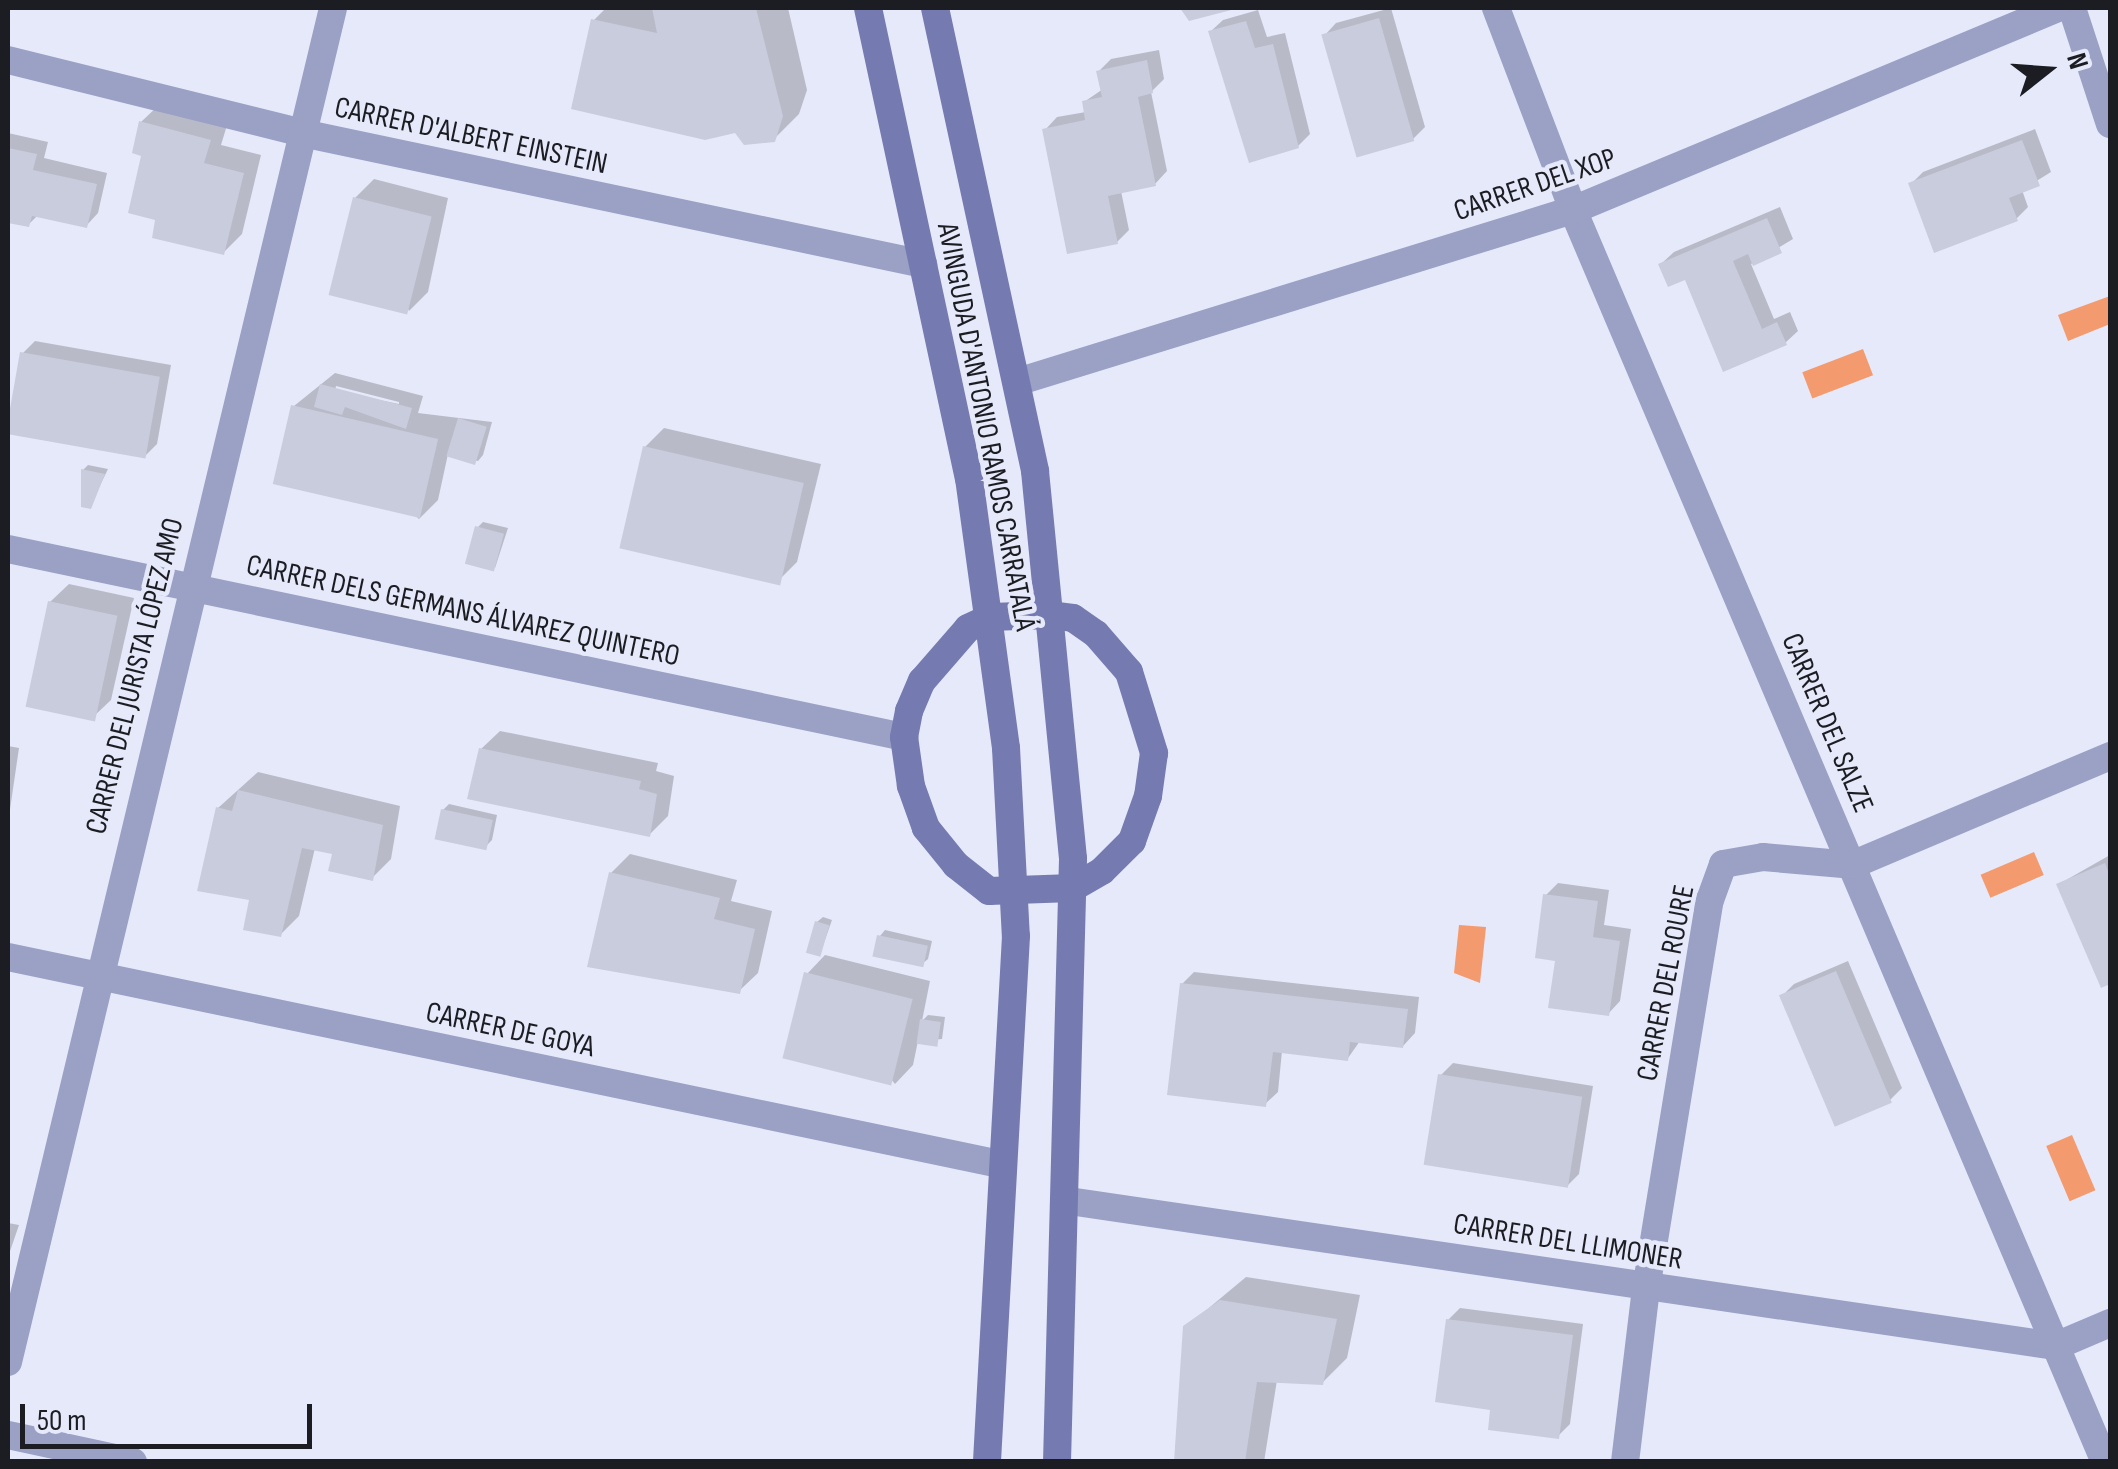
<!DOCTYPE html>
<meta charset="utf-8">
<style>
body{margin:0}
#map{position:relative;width:2118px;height:1469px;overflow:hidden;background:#e6e9fa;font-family:"Sofia Sans Condensed",sans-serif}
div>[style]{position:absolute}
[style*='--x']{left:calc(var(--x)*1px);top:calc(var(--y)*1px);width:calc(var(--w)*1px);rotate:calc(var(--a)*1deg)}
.water>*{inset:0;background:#f39a6f;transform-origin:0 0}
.shadow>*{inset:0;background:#0003}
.building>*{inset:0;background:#c9ccdd;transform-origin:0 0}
.minor>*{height:28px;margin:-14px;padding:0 14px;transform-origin:14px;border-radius:14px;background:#9ba0c5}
.tertiary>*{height:28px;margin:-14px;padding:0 14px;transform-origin:14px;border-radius:14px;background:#9ba0c5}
.secondary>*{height:28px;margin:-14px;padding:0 14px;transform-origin:14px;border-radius:14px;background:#757bb1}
span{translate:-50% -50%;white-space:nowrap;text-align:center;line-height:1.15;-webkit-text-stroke:9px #e6e9fa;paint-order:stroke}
.street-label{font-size:30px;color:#1c1d23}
.frame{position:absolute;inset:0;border:10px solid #1c1d23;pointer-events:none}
.north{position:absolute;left:1998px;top:20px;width:100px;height:100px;-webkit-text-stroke:8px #e6e9fa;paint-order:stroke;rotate:73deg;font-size:28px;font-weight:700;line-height:40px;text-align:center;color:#1c1d23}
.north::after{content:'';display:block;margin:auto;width:35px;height:45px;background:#1c1d23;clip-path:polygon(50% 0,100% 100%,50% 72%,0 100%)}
.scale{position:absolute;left:20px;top:1404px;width:292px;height:45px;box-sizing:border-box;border:5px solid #1c1d23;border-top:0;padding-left:12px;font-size:30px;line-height:35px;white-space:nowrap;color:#1c1d23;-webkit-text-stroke:8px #e6e9fa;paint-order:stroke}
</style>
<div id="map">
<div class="water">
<i style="clip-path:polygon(2110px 296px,2110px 324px,2068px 341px,2058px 315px)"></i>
<i style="left:1863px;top:349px;width:28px;height:65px;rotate:69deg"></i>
<i style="left:2034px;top:852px;width:25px;height:58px;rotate:67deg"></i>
<i style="clip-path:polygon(1459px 925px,1486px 927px,1480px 983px,1454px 973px)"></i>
<i style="left:2072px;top:1135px;width:60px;height:28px;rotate:67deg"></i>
</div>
<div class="shadow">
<i style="clip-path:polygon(606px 8px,788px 8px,807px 90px,799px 114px,774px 139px,736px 130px,594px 20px)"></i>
<i style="clip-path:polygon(1391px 8px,1425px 127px,1413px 139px,1324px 36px,1336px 23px)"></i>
<i style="clip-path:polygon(1258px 10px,1267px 37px,1285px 33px,1310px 134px,1298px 146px,1210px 32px,1223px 20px)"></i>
<i style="clip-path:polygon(1159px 50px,1164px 79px,1151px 92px,1167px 171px,1155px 184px,1121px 191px,1129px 230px,1117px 242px,1045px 130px,1057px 117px,1086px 112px,1084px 102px,1103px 89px,1099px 71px,1111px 59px)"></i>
<i style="clip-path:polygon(160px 104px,228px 122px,221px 145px,261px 155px,242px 234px,223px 253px,158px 218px,141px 122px)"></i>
<i style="clip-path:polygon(2035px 129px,2051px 172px,2022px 190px,2028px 207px,2016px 219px,1911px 184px,1923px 172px)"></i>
<i style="clip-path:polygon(8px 133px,48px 142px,44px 158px,107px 173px,98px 213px,86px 226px,38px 215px,28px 225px,8px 220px)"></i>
<i style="clip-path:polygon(374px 179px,448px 198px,428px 292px,409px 311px,355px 198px)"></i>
<i style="clip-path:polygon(1780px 207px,1793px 239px,1751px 264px,1774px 319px,1790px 312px,1798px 331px,1785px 343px,1725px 369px,1686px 277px,1661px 264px,1674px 252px)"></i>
<i style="clip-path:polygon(35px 341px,171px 365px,157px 444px,145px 456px,23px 353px)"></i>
<i style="clip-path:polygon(evenodd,335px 373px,423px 396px,418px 413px,492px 422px,483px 455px,478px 461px,448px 454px,438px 500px,419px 519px,294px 406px,335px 373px,336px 386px,399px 402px,399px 404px,335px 391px,336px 386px)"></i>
<i style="clip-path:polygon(664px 428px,821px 464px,797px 562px,778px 581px,645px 447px)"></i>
<i style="clip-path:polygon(88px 465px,108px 469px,90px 506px,83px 470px)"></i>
<i style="clip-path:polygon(483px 522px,508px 528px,495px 568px,477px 528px)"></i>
<i style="clip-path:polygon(69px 584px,134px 598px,111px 700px,92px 718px,50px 602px)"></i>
<i style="clip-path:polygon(500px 731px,658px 763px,656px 771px,674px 776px,668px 816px,649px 835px,481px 749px)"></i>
<i style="clip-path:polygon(8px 746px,19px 748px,8px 823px)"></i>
<i style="clip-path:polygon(258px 772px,400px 806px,391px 859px,372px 878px,335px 852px,315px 848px,299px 916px,280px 935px,252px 898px,218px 808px)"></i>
<i style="clip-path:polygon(449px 804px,497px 815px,492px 840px,486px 846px,443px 810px)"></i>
<i style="clip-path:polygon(630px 854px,737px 880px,731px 901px,772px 911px,758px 973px,739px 991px,611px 873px)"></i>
<i style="clip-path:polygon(2110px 855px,2110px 982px,2102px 985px,2059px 884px)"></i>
<i style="clip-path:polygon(1558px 883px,1609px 890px,1604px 925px,1631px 929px,1620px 1001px,1608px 1014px,1558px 959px,1546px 895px)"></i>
<i style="clip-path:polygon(823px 917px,832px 920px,820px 954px,817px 922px)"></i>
<i style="clip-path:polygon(885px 930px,932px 941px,928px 959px,922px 964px,880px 936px)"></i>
<i style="clip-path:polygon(825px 955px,930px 981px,922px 1021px,928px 1015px,945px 1017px,942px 1039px,918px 1041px,913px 1065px,895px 1084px,807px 974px)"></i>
<i style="clip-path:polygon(1848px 961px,1902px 1088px,1890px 1100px,1782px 996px,1794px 984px)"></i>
<i style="clip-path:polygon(1194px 972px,1419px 997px,1415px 1033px,1403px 1046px,1360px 1041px,1348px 1058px,1282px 1051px,1278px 1092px,1265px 1104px,1182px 984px)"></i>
<i style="clip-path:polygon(1453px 1063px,1593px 1086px,1579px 1174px,1567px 1186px,1440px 1076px)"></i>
<i style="clip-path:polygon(8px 1223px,19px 1225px,8px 1257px)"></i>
<i style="clip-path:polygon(1246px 1277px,1360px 1295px,1347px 1358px,1322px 1383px,1277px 1380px,1264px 1462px,1176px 1462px,1186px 1327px)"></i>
<i style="clip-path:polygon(1460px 1308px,1583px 1324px,1570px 1424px,1558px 1436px,1493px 1407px,1448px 1320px)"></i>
</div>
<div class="building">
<i style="clip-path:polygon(652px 8px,756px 8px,783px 116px,775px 142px,744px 145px,735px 133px,705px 140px,571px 109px,591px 19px,657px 33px)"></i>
<i style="clip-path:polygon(1180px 8px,1235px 8px,1235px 9px,1189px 21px)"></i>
<i style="left:1379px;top:18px;width:128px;height:60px;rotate:74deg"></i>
<i style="clip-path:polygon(1246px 21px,1255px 48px,1273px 44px,1299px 148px,1249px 163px,1208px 31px)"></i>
<i style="clip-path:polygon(1147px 60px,1153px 93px,1138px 97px,1156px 186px,1108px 196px,1118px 244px,1067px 254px,1042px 129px,1085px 120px,1082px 101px,1102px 97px,1096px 71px)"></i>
<i style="clip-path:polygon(139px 121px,211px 140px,204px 163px,244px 173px,224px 255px,152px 238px,155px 220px,128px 213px,141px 156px,132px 153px)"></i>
<i style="clip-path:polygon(2022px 140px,2040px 186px,2009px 198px,2018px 221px,1934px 253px,1908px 183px)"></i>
<i style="clip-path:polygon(8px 148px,37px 154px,33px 170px,97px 184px,87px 228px,32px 216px,29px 227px,8px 223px)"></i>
<i style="left:353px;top:197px;width:81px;height:101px;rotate:14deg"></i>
<i style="clip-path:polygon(1767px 218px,1782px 253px,1753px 266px,1748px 254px,1733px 261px,1762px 329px,1777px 322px,1787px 345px,1723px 372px,1685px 280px,1668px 287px,1658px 264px)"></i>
<i style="left:20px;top:352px;width:142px;height:83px;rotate:10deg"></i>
<i style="clip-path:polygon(320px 384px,412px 408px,406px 429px,345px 407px,342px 415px,314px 407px)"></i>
<i style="left:291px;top:405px;width:151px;height:81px;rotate:13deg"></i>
<i style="left:458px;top:418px;width:30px;height:40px;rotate:17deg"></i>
<i style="left:643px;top:446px;width:165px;height:105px;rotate:13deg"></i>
<i style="clip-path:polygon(81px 469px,105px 474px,91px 509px,81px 507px)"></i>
<i style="left:475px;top:526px;width:30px;height:39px;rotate:15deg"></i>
<i style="left:48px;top:601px;width:71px;height:108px;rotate:12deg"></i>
<i style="clip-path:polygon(479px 748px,641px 781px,639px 789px,657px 794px,650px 837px,467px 799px)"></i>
<i style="clip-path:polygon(238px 790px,383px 825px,373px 881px,328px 871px,332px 854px,302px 848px,281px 937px,243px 930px,249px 900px,197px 891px,216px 807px,232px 811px)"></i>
<i style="left:441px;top:809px;width:53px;height:31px;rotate:12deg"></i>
<i style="clip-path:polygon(2105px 863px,2110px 877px,2110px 984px,2101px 988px,2056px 884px)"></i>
<i style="clip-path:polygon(609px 872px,720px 898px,714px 919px,755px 929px,740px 994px,587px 967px)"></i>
<i style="clip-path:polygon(1543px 894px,1598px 901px,1593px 937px,1620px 941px,1609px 1016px,1548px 1008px,1555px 961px,1535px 958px)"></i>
<i style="left:815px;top:921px;width:15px;height:33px;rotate:16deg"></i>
<i style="left:877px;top:935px;width:52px;height:22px;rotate:12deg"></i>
<i style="left:1836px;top:971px;width:143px;height:62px;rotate:67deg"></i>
<i style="left:804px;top:972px;width:112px;height:89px;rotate:14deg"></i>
<i style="clip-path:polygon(1180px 983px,1408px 1009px,1403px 1048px,1350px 1042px,1348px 1061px,1273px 1052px,1266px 1107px,1167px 1095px)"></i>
<i style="left:920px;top:1019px;width:21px;height:25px;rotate:8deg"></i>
<i style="left:1438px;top:1074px;width:146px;height:92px;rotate:9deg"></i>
<i style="clip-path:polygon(1220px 1300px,1337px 1319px,1323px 1385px,1257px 1382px,1245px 1462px,1174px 1462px,1183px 1326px)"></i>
<i style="clip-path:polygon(1446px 1319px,1573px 1335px,1559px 1439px,1488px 1430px,1490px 1410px,1435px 1402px)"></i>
</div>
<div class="minor">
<i style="--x:1496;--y:8;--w:216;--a:69.1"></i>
<i style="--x:1573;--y:210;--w:1360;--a:66.98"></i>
<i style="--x:2072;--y:8;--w:122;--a:71.9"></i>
<i style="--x:8;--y:60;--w:303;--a:13.9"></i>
<i style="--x:302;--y:133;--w:635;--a:11.91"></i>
<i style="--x:1017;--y:382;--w:582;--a:-17.19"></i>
<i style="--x:1573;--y:210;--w:525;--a:-22.61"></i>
<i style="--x:8;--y:957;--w:1013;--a:11.79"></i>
<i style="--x:1069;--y:1201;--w:998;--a:8.36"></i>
<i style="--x:2056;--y:1346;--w:59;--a:-23.1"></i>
<i style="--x:8;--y:1362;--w:1392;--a:-76.5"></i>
<i style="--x:8;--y:1435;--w:128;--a:12.2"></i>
<i style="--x:1625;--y:1462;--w:174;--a:-83.1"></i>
<i style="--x:1646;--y:1289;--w:394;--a:-80.7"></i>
<i style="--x:1710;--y:900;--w:38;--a:-70"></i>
<i style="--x:1723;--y:864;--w:41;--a:-9.9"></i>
<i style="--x:1763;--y:857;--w:89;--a:5.1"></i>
<i style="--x:1852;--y:865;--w:280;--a:-22.9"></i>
</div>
<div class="tertiary">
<i style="--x:8;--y:549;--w:916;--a:11.85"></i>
</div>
<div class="secondary">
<i style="--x:868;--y:8;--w:481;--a:77.9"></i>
<i style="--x:969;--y:478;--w:273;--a:82.2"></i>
<i style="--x:1006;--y:748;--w:188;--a:87"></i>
<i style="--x:1016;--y:936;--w:527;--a:93.16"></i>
<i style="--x:935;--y:8;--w:474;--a:77.8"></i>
<i style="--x:1035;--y:471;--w:390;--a:84.4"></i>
<i style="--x:1073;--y:859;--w:603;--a:91.52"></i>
<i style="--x:1049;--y:615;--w:24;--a:7"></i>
<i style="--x:1073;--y:618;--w:28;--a:35"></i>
<i style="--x:1096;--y:634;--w:50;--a:49"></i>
<i style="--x:1129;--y:672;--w:85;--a:72.8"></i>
<i style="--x:1154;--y:753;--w:43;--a:97.9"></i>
<i style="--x:1148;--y:796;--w:48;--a:109.6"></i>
<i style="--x:1132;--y:841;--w:42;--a:135"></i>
<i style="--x:1102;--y:871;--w:34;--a:150"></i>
<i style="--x:1073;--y:888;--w:84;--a:178"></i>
<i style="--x:989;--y:891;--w:42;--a:-141.8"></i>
<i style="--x:956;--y:865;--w:48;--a:-129"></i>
<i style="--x:926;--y:828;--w:45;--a:-109.7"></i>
<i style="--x:911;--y:786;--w:49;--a:-98.1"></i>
<i style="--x:904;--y:737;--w:26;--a:-79"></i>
<i style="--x:909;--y:711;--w:33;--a:-67"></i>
<i style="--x:922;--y:681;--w:70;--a:-49"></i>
<i style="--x:968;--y:628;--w:26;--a:-25"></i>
<i style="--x:992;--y:617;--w:57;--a:-2"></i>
</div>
<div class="street-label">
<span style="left:471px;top:136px;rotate:12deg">CARRER D'ALBERT EINSTEIN</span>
<span style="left:1535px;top:185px;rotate:-19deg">CARRER DEL XOP</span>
<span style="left:986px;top:427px;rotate:79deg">AVINGUDA D'ANTONIO RAMOS CARRATALÁ</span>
<span style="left:463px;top:611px;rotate:12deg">CARRER DELS GERMANS ÁLVAREZ QUINTERO</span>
<span style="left:135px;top:676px;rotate:-76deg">CARRER DEL JURISTA LÓPEZ AMO</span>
<span style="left:1827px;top:723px;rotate:67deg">CARRER DEL SALZE</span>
<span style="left:1666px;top:983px;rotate:-79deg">CARRER DEL ROURE</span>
<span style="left:510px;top:1030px;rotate:12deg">CARRER DE GOYA</span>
<span style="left:1568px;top:1242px;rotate:9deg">CARRER DEL LLIMONER</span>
</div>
<div class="frame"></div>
<div class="north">N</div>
<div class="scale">50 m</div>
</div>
